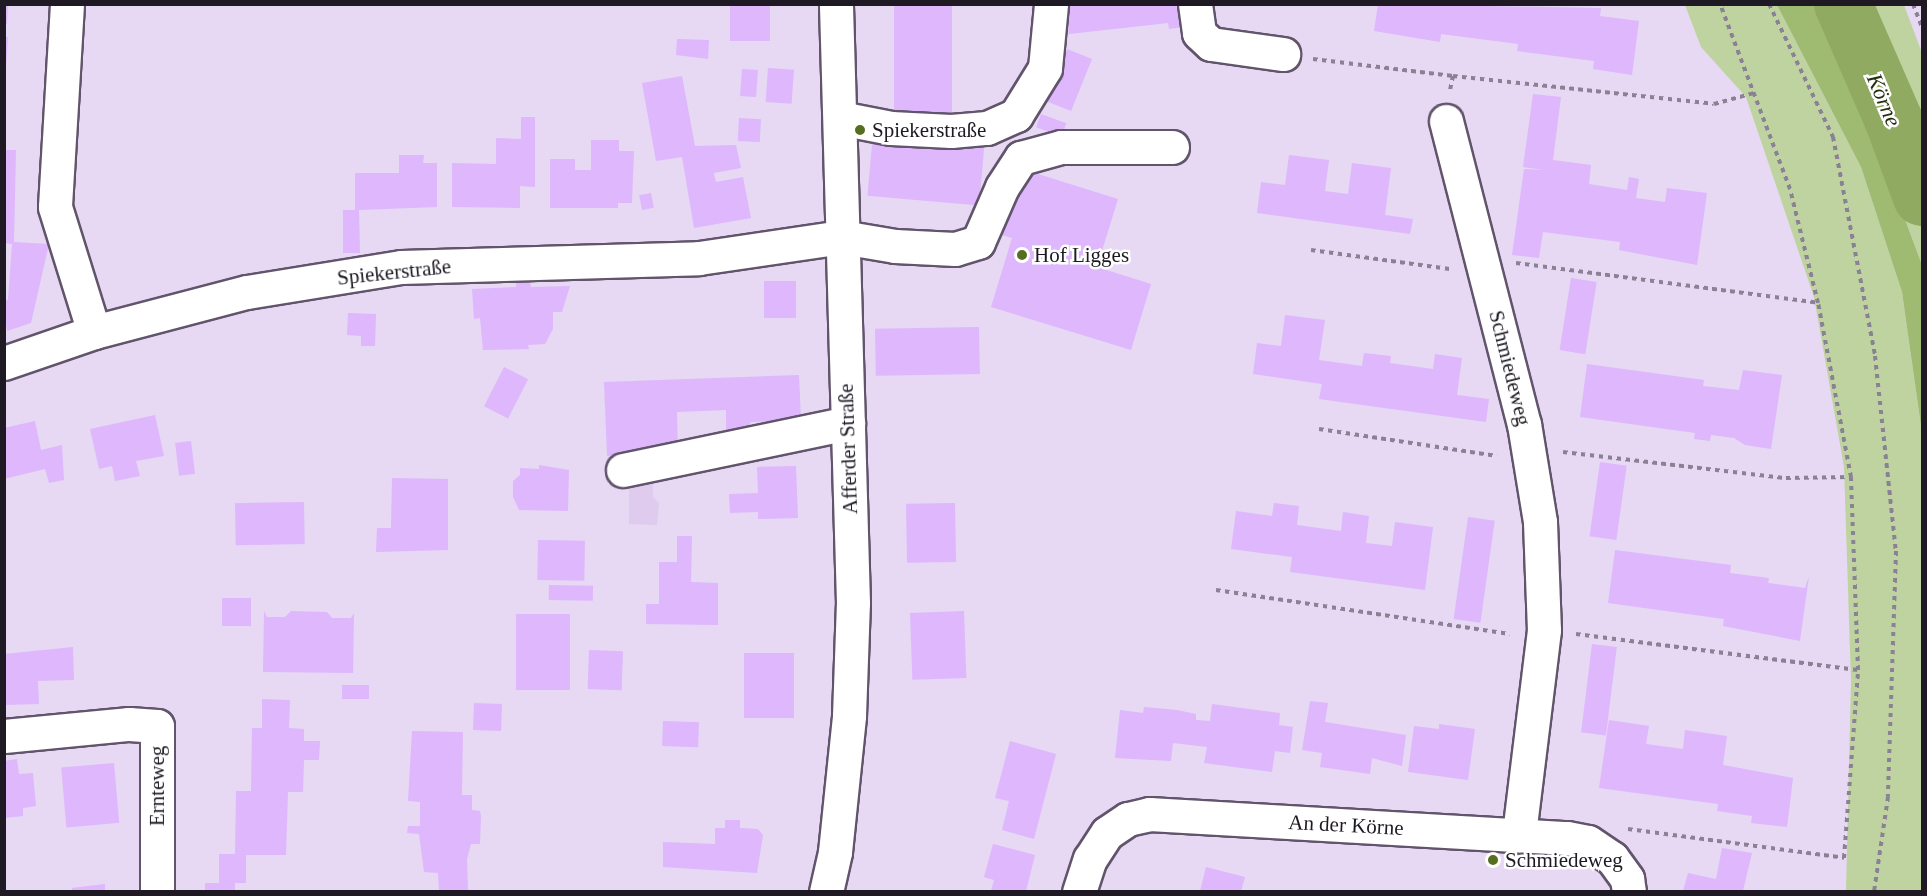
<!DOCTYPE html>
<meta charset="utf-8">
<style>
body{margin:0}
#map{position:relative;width:1927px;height:896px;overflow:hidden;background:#e7d8f3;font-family:"Times New Roman",serif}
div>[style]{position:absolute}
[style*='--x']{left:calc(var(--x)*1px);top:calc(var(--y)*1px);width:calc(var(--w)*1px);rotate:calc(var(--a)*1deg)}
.built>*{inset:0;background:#decbed}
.green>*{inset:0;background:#bfd3a0}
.forest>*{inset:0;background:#9fba71}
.river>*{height:58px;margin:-29px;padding:0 29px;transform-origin:29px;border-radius:29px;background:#90aa61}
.building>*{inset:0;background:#deb7fc;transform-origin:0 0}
.path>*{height:4px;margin-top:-2px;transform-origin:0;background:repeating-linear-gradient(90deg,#8b8194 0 4.5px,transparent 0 9px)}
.roads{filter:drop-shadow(2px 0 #61546b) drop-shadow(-2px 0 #61546b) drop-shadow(0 2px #61546b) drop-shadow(0 -2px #61546b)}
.minor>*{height:33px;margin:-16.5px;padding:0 16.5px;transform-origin:16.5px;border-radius:16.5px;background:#fff}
.dots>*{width:16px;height:16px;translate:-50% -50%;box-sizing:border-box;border:3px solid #fff;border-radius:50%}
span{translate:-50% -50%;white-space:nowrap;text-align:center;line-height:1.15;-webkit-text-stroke:5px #fff;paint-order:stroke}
.poi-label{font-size:21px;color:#1e1922}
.left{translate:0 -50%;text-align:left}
.street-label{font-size:21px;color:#1e1922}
.water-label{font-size:22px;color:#242f0f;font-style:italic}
.frame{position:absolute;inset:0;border:6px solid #1e1922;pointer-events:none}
</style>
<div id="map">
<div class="built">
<i style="clip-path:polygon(629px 484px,653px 484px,653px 497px,659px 503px,657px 525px,629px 524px)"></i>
</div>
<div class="green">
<i style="clip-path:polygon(1685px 5px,1777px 5px,1861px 167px,1902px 292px,1922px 433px,1922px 891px,1846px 891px,1851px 681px,1844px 467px,1814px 297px,1746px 97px,1701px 47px)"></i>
<i style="clip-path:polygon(1825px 5px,1904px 5px,1922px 53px,1922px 265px)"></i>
</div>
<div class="forest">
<i style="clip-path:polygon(1777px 5px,1825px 5px,1922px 265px,1922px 433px,1902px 292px,1861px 167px)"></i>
</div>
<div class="river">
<i style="--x:1843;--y:4;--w:128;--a:66.4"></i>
<i style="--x:1894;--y:121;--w:81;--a:69.8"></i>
</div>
<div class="building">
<i style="clip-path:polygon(4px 4px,8px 4px,7px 24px,4px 24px)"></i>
<i style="left:730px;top:4px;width:40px;height:37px"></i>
<i style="left:894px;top:4px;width:58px;height:116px"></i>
<i style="clip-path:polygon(1066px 4px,1180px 4px,1183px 27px,1169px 29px,1168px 23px,1069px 34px)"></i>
<i style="clip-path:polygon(1378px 4px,1601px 8px,1600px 16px,1639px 21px,1632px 75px,1593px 69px,1594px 61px,1517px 51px,1518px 44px,1441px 34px,1440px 42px,1374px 31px)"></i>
<i style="clip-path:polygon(4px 37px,8px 37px,6px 66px,4px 66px)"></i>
<i style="clip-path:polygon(677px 39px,709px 40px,708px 59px,676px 55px)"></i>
<i style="left:1067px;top:49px;width:27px;height:56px;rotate:22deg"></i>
<i style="left:768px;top:68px;width:26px;height:34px;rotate:4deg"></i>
<i style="left:742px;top:69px;width:16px;height:27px;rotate:4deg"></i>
<i style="clip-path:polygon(682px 76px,695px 146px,736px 145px,741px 168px,714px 173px,716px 182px,743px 177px,751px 218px,694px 228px,682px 157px,656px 161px,642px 83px)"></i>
<i style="clip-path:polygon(1533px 94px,1561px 97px,1553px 160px,1591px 165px,1589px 184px,1627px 190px,1629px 177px,1639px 179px,1636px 198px,1665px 202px,1667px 188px,1707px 193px,1697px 265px,1619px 250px,1620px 242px,1543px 232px,1539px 258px,1512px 255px,1524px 169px,1544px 170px,1523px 167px)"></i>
<i style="left:1041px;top:114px;width:27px;height:14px;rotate:20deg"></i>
<i style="clip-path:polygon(521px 117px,535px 117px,535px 187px,520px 186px,520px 208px,452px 207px,452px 163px,496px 164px,496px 138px,521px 139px)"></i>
<i style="left:739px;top:118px;width:22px;height:23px;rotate:3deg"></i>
<i style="left:873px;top:133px;width:112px;height:63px;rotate:5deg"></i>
<i style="clip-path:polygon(591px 140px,619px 140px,619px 151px,634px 151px,632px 203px,618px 203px,618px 208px,550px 208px,550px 159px,575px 159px,575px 170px,591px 170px)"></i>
<i style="clip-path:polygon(4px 150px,16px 150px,14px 242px,49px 244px,31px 323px,7px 331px,4px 301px,8px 300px,12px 244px,4px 243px)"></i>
<i style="clip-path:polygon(399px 155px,424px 155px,423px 163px,437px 163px,437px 207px,359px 210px,360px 253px,343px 253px,343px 210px,355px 210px,355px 173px,399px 173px)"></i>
<i style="clip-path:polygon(1289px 155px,1329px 160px,1325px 191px,1348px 194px,1352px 163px,1391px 168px,1385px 215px,1413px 219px,1410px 234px,1257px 213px,1261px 182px,1285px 185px)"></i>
<i style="clip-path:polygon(1022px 169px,1118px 199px,1097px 267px,1151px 284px,1131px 350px,991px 307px,1012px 238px,1002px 235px)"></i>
<i style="left:651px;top:193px;width:15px;height:12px;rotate:79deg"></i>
<i style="left:1571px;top:278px;width:26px;height:73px;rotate:9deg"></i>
<i style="left:764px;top:281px;width:32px;height:37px"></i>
<i style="clip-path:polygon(530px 282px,531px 287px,570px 286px,562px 312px,553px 312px,553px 329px,545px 344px,528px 345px,529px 349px,483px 350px,480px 318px,474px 319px,472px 289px,516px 287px,516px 283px)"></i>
<i style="clip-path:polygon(348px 313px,376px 314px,375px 346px,361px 346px,361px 336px,347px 335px)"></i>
<i style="clip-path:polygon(1285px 315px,1325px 320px,1319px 360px,1362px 366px,1364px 353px,1391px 356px,1390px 363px,1433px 369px,1435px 354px,1462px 358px,1457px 395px,1489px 399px,1486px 422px,1319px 399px,1322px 384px,1253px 374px,1257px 343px,1281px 346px)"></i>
<i style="left:979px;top:327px;width:47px;height:104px;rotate:89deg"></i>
<i style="clip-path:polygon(1587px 364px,1704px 380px,1703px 386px,1739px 390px,1743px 370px,1782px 375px,1771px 449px,1745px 445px,1734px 438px,1711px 435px,1710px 441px,1694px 439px,1695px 433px,1580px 417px)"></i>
<i style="left:504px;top:367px;width:27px;height:44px;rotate:27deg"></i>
<i style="clip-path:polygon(799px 375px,801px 420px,750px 422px,750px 430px,726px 431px,726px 410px,677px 412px,678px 453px,607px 456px,604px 382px)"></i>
<i style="clip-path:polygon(155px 415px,164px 456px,136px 461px,140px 476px,115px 481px,112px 466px,99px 469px,90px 429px)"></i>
<i style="clip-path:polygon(35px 421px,41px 450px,62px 445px,64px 480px,49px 483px,45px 469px,4px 479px,4px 428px)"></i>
<i style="left:191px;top:441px;width:33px;height:16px;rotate:83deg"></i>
<i style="left:1600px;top:462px;width:27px;height:75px;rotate:8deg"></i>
<i style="clip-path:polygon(539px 465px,569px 470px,568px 511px,519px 510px,513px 497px,513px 481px,520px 475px,520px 468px,539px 469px)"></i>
<i style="clip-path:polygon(796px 466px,798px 518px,758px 519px,758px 512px,730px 513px,729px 494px,758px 493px,757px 467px)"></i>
<i style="clip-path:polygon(392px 478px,448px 479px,448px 550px,376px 552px,377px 528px,391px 528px)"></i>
<i style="left:304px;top:502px;width:42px;height:69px;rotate:89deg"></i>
<i style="left:955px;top:503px;width:59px;height:49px;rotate:89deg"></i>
<i style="clip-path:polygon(1274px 503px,1299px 506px,1297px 525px,1341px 531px,1343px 512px,1369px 516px,1366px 543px,1392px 546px,1395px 522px,1433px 527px,1425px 590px,1290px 572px,1292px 557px,1231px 549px,1236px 511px,1272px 516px)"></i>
<i style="left:1468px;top:517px;width:27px;height:103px;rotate:8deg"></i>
<i style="clip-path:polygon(677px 536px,692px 536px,691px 582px,718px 583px,718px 625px,646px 624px,646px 604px,659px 604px,659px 562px,677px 562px)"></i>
<i style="left:538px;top:540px;width:47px;height:40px;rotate:1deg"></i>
<i style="clip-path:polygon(1615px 550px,1731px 565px,1730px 573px,1769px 578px,1768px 583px,1805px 588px,1809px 576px,1800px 641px,1723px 626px,1724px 619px,1608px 603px)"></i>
<i style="left:549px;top:585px;width:44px;height:15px;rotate:1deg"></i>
<i style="left:251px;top:598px;width:28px;height:29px;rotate:90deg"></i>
<i style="clip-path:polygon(264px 611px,267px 617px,285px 617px,291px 611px,327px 612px,332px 618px,351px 618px,354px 613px,353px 673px,263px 672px)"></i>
<i style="left:964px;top:611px;width:67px;height:54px;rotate:88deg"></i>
<i style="left:516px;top:614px;width:54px;height:76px"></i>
<i style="left:1592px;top:644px;width:25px;height:89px;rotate:7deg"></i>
<i style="clip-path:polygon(73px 647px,74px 680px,38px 681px,39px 704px,4px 705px,4px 654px)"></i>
<i style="left:589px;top:650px;width:34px;height:39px;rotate:2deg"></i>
<i style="left:744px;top:653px;width:50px;height:65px"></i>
<i style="left:342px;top:685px;width:27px;height:14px"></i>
<i style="clip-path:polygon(262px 699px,290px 700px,289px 728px,304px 729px,304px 741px,320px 741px,319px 760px,304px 760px,303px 792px,288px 792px,286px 855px,246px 855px,246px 883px,235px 883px,235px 891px,205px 891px,205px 883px,219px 883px,219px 854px,235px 854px,236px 791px,251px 791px,252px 728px,262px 728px)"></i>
<i style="clip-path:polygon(1310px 701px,1328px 703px,1325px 722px,1406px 735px,1402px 766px,1372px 758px,1370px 774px,1320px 767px,1322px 753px,1302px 750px)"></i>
<i style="left:474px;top:703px;width:28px;height:27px;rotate:2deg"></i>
<i style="clip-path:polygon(1212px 704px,1280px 713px,1279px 725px,1293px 727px,1290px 753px,1275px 751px,1272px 772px,1204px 763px,1207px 747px,1173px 743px,1171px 761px,1115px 758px,1120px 710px,1143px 713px,1144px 707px,1177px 710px,1196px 714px,1196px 720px,1210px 721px)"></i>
<i style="clip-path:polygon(1609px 720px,1649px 726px,1646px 744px,1683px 749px,1685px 730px,1727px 736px,1723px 765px,1793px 778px,1787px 827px,1751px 823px,1752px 816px,1717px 811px,1718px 804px,1599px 788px)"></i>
<i style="left:663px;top:721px;width:36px;height:25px;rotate:2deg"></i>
<i style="clip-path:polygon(1439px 724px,1475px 729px,1468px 780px,1408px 772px,1414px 726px,1439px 729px)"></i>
<i style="clip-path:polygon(412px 731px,463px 732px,462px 795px,472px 795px,472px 810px,480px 811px,481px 816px,480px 844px,471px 844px,467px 859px,468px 891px,439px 891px,438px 873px,424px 872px,419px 834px,407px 833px,408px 826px,420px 826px,420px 802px,408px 801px)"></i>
<i style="clip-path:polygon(1010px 741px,1056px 754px,1034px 839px,1002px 830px,1009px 801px,995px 798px)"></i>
<i style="clip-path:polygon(17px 759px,19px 774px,33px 773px,36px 806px,23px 808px,23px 816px,4px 818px,4px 761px)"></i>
<i style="left:114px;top:763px;width:60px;height:53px;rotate:85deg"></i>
<i style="clip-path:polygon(725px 820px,740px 820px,740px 828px,758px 829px,763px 835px,757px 873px,663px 867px,663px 842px,715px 844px,715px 828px,725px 828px)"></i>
<i style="clip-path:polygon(993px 844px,1035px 855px,1026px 891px,991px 891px,994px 880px,984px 877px)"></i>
<i style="clip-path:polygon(1722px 848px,1752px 853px,1743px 891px,1683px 891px,1688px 873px,1716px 879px)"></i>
<i style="clip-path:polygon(1206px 867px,1245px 877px,1241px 891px,1200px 891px)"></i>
<i style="clip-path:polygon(105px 884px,105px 891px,72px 891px,72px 888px)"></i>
</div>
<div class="path">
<i style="--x:1769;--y:4;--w:148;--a:64.3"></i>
<i style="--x:1833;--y:137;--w:223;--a:79.1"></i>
<i style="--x:1875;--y:356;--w:196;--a:83.9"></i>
<i style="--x:1896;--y:551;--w:246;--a:91.9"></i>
<i style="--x:1888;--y:797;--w:96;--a:98.4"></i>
<i style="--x:1913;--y:4;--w:26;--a:69"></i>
<i style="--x:1313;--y:59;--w:141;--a:6.9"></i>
<i style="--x:1453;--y:76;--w:14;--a:102"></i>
<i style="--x:1453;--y:76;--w:262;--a:6.1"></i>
<i style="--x:1714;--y:104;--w:41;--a:-15.4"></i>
<i style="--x:1311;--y:250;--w:140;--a:7.8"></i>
<i style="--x:1516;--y:263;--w:305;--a:7.5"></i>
<i style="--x:1319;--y:429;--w:180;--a:8.6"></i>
<i style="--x:1563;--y:452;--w:225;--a:6.7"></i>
<i style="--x:1786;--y:478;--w:65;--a:-0.9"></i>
<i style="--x:1216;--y:590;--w:297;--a:8.5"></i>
<i style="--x:1576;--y:634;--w:284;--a:7.3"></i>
<i style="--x:1628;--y:829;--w:218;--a:7.6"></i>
<i style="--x:1844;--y:858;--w:189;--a:-85.7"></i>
<i style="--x:1858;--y:670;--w:193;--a:-92.1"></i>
<i style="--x:1851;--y:477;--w:177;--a:-100.7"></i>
<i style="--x:1818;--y:303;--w:117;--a:-103.8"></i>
<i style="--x:1790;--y:189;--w:198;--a:-110.7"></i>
</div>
<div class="roads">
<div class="minor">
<i style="--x:67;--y:4;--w:203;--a:93.4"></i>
<i style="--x:55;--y:207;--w:131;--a:72.7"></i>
<i style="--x:1195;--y:4;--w:29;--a:82"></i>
<i style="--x:1199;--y:33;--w:16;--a:43"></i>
<i style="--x:1211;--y:44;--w:73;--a:7.9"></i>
<i style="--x:840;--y:118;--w:52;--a:11.1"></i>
<i style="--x:891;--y:128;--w:60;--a:2.9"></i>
<i style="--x:951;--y:131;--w:36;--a:-5"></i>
<i style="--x:987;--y:128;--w:32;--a:-24"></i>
<i style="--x:1016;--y:115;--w:55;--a:-58.3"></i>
<i style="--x:1045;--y:68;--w:64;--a:-84.6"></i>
<i style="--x:1446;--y:121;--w:313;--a:75.6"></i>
<i style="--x:1524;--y:424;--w:99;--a:80.7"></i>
<i style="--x:1540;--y:522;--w:108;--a:87.9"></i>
<i style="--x:1544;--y:630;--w:207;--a:97"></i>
<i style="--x:4;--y:363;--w:95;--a:-19"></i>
<i style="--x:94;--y:332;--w:158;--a:-14.7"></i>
<i style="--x:247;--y:292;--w:156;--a:-9.2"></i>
<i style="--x:401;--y:267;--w:298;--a:-1.7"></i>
<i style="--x:699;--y:258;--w:145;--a:-8.4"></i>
<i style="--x:842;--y:237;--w:54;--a:9.6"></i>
<i style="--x:895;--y:246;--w:60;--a:2.9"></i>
<i style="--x:955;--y:249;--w:24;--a:-17"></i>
<i style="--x:978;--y:242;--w:60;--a:-66.4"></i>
<i style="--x:1002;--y:187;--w:35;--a:-57"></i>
<i style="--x:1021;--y:158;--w:41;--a:-15.4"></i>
<i style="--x:1061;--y:147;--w:111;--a:0"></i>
<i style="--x:623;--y:470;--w:230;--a:-11.8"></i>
<i style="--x:4;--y:736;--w:126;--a:-5.5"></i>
<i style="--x:129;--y:724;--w:28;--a:4"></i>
<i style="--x:157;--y:726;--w:166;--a:90"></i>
<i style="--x:826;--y:892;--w:41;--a:-77.3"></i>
<i style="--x:835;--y:852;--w:137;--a:-84.1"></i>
<i style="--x:849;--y:716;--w:113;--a:-88"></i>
<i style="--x:853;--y:603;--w:599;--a:-91.63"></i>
<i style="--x:1079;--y:892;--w:35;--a:-72"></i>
<i style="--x:1090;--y:859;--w:31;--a:-57"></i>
<i style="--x:1107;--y:833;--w:25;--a:-34"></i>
<i style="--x:1128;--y:819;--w:22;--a:-13"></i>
<i style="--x:1149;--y:814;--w:419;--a:3.3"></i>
<i style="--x:1567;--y:838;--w:21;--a:11"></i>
<i style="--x:1588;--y:842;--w:29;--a:34"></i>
<i style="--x:1612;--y:858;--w:26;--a:54"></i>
<i style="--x:1627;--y:879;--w:13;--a:81"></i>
</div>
</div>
<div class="dots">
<i style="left:860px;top:130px;background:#556e20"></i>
<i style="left:1022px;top:255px;background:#556e20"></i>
<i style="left:1493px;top:860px;background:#556e20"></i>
</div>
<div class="poi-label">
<span class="left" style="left:872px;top:130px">Spiekerstraße</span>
<span class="left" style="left:1034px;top:255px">Hof Ligges</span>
<span class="left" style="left:1505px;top:860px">Schmiedeweg</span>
</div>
<div class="street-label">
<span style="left:394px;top:272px;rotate:-6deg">Spiekerstraße</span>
<span style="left:1510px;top:368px;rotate:76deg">Schmiedeweg</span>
<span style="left:848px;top:449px;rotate:-92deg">Afferder Straße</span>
<span style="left:157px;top:786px;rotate:-90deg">Ernteweg</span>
<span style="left:1346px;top:825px;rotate:3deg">An der Körne</span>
</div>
<div class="water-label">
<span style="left:1884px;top:100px;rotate:67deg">Körne</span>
</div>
<div class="frame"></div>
</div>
